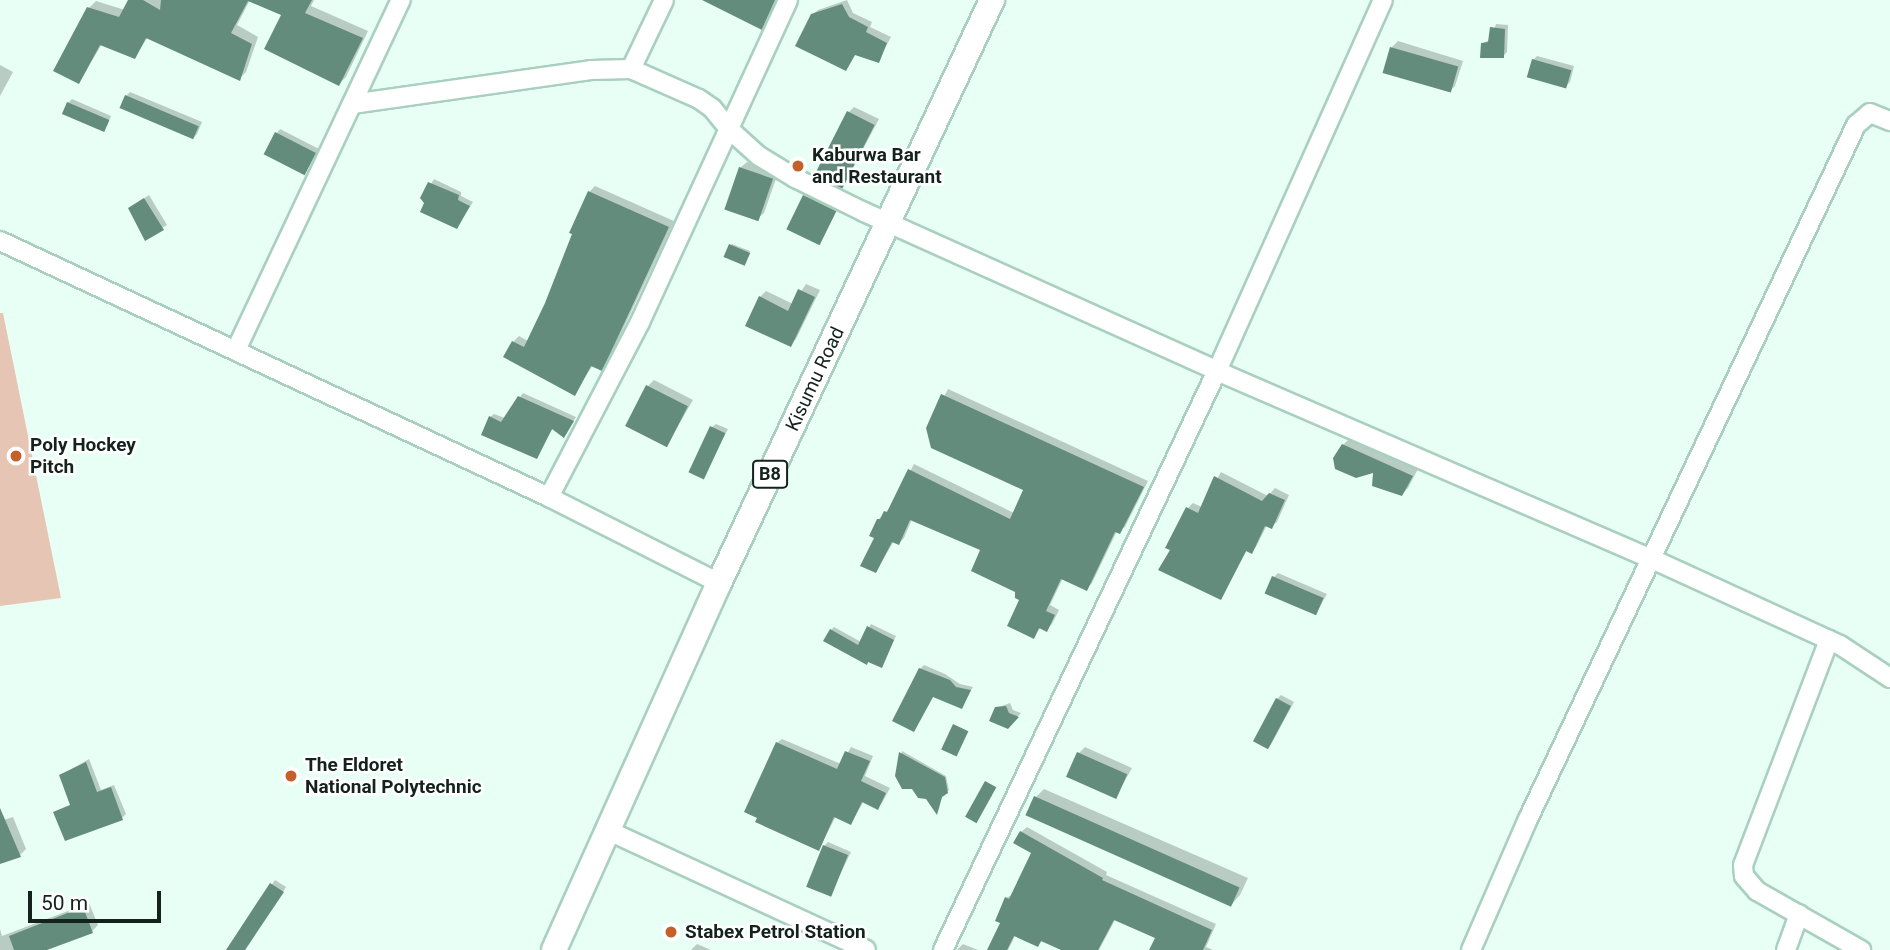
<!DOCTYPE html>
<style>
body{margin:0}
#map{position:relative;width:1890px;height:950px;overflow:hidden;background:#e7fff4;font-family:Roboto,sans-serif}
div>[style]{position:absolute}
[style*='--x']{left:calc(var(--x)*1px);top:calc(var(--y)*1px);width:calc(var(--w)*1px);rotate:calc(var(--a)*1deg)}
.green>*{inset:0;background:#e6c5b5}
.shadow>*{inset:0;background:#0003;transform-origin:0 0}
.building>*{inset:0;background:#648c7c;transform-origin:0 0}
.roads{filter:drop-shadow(2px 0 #a9d0bf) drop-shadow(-2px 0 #a9d0bf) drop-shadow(0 2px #a9d0bf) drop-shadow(0 -2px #a9d0bf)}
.minor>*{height:18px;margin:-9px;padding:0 9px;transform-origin:9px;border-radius:9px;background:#fff}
.highway>*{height:24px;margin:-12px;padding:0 12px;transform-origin:12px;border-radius:12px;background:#fff}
.dots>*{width:19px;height:19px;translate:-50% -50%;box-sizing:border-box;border:4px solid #fff;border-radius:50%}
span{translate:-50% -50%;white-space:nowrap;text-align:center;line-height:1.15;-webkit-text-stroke:5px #fff;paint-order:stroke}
.shield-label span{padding:2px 5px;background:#fff;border:2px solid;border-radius:5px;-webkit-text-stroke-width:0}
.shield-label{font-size:18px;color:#13221c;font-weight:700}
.poi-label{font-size:19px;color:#13221c;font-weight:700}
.left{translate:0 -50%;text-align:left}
.street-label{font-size:19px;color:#13221c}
.scale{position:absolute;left:28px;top:891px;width:133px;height:32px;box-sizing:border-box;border:4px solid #13221c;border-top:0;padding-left:9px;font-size:21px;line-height:24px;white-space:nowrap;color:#13221c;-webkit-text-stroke:5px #fff;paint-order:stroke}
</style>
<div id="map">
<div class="green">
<i style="clip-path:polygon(0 313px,3px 313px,61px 598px,0 606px)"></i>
</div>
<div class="shadow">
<i style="clip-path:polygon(130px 0,250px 0,237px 25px,258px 37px,246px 72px,239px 79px,148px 37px,135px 57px,102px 44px,79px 82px,89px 8px,96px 1px,125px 10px)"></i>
<i style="clip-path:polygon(251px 0,314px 0,311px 6px,368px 31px,346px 77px,339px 84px,284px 14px)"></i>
<i style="clip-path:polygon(706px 0,777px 0,762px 27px)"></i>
<i style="clip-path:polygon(847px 0,853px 13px,872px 22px,870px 27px,891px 37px,878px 61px,856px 53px,846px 69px,812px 15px,818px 10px)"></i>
<i style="clip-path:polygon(1496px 24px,1508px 25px,1507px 52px,1503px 56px,1482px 44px,1491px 39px)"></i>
<i style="clip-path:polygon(1398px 41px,1463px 61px,1455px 86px,1449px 92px,1384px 72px,1392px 47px)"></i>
<i style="clip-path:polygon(1537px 56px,1574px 66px,1570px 82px,1566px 86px,1533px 60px)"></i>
<i style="clip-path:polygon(0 65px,13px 72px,0 96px)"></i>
<i style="clip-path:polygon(130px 92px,202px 122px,197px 134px,193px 138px,126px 96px)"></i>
<i style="clip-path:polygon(72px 99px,111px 116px,107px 126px,103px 130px,68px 103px)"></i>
<i style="clip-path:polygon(854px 107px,879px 119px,843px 187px,849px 112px)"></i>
<i style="clip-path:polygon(280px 129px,319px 149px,304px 174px,277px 133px)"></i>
<i style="clip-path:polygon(747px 162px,778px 173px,764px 213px,757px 219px,740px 168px)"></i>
<i style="clip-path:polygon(434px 179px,461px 192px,461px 196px,473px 202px,457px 227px,422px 198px)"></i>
<i style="clip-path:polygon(595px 186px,674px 221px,607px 363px,601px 369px,593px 365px,574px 394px,513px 342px,519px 336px,528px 341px,547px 304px,589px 192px)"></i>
<i style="left:809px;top:192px;width:33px;height:41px;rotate:27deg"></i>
<i style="clip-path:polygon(149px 195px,167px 225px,145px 238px,130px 208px)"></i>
<i style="clip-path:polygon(732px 244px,750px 251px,745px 262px,731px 245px)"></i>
<i style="clip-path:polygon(806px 284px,820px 290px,796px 339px,790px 345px,760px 297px,766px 291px,793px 304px)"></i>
<i style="clip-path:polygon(654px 380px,693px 400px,667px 445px,648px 386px)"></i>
<i style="clip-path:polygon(948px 389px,1148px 481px,1125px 527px,1117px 531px,1092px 583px,1086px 589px,1063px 578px,1050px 605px,1059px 610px,1052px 624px,1047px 629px,1041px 627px,1034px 637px,1017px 591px,982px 549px,912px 519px,904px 538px,899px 543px,894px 541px,876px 571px,878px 520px,891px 507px,914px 464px,1014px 513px,1026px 489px,928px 428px)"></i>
<i style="clip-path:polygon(523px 393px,576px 417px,567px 432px,553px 428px,536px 457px,490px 417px,494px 414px,505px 418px)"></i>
<i style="clip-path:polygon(716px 424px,728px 429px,703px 477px,712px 427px)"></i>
<i style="clip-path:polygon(1349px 439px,1418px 469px,1408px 488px,1402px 494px,1343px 445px)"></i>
<i style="clip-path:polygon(1221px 472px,1268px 496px,1275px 488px,1289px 495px,1277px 522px,1271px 527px,1267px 525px,1256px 547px,1251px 552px,1247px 550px,1221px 598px,1173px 549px,1188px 508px,1193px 503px,1202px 507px)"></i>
<i style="clip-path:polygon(1278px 573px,1327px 594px,1315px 615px,1274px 577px)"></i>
<i style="clip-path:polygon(871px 624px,896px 636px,882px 666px,831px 630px,834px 627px,861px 642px)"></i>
<i style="clip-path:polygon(924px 665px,945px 674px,960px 684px,973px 687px,962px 707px,934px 695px,914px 730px,920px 669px)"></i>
<i style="clip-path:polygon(1281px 695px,1294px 702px,1269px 748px,1277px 699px)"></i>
<i style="clip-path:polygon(1010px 703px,1013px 710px,1021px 713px,1007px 727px,996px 708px)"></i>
<i style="clip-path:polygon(782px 739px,841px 764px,851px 747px,873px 756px,865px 776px,890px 788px,882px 803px,877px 808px,864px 801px,851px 823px,836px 816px,819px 849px,777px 743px)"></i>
<i style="clip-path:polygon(1085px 747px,1132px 768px,1116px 797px,1079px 753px)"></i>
<i style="clip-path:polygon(902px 751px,946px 776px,949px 790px,943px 794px,937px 813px,927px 797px,897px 776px)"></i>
<i style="clip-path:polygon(89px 759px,101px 790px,114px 785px,126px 814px,122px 818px,55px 813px,72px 804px,61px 775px)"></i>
<i style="clip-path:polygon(1044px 789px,1248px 878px,1240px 895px,1232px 904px,1036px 797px)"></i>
<i style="clip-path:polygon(13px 817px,26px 849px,20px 855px,0 862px,0 821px)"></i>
<i style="clip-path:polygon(1027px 827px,1107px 872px,1106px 875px,1216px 924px,1206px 947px,1213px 950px,1151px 950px,1157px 937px,1116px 918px,1099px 950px,1065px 950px,1043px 940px,1038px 945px,1016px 934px,1008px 950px,989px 950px,1002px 922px,1006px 898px,1014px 894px,1034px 852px,1021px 832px)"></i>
<i style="clip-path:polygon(828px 842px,851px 852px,830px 895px,824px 846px)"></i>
<i style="clip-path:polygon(275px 880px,286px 887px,245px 950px,228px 950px)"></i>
<i style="clip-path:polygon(89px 903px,98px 925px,92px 931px,42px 950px,0 950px,0 929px,2px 936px)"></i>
<i style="clip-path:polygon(697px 944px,711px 950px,691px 950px)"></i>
<i style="clip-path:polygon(963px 944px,978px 950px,957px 950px)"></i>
</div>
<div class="building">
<i style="clip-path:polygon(128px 0,143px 0,160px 10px,161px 0,312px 0,305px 13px,363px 38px,339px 86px,264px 49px,281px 15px,248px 1px,231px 33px,252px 44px,240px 81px,146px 38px,135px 59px,100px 45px,79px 84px,53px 71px,87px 7px,119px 17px)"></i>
<i style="clip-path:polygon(702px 0,775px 0,762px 30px)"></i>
<i style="clip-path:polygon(842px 4px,849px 17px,868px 27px,866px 32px,887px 43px,879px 63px,855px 55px,846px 71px,795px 46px,811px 14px)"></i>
<i style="clip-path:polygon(1490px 27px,1505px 29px,1504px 58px,1480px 58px,1481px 43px,1488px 42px)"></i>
<i style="left:1390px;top:47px;width:71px;height:27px;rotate:16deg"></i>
<i style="left:1532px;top:59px;width:41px;height:19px;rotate:16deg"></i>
<i style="left:125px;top:95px;width:80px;height:14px;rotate:23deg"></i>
<i style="left:67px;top:102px;width:46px;height:13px;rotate:23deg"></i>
<i style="left:847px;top:111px;width:31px;height:72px;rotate:27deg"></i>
<i style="left:275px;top:132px;width:46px;height:25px;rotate:27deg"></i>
<i style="left:739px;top:167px;width:36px;height:45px;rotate:19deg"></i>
<i style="clip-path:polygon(428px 182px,459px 195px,458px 200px,470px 206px,457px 229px,420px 212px,424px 203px,420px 198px)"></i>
<i style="clip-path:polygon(588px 191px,669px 227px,602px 371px,591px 366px,575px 396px,503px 357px,512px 341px,524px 347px,545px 303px,572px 234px,569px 233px)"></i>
<i style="left:803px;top:195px;width:37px;height:38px;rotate:26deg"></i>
<i style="clip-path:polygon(144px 198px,164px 230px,145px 241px,128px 208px)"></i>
<i style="left:729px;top:244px;width:23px;height:14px;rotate:23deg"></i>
<i style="clip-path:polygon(798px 289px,815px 297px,791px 347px,745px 326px,759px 296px,788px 311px)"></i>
<i style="left:646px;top:385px;width:47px;height:46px;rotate:27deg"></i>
<i style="clip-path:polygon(941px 394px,1144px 487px,1120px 534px,1115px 532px,1087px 591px,1061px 579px,1046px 611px,1055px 615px,1047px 632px,1039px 628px,1034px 639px,1007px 626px,1019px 600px,1015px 598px,1015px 592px,971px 571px,980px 550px,910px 520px,899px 545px,892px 542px,876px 573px,860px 566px,874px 538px,869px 536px,877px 519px,880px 519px,884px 511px,887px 512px,908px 469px,1010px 519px,1023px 490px,931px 448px,926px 428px)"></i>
<i style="clip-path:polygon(518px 396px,574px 421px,564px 438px,552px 429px,537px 459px,481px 435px,489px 416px,501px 422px)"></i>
<i style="left:710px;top:426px;width:17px;height:51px;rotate:25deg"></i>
<i style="clip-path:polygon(1342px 444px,1413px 476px,1402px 496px,1372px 486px,1373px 473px,1356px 478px,1335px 469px,1333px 458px)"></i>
<i style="clip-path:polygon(1214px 476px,1262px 501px,1269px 493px,1285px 500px,1272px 529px,1265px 526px,1252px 554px,1246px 551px,1221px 600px,1158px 570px,1170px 550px,1165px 548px,1186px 507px,1198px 513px)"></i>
<i style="left:1272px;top:576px;width:56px;height:19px;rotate:23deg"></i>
<i style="clip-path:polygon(867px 626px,894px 640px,882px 668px,868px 662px,867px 665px,823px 641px,830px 629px,858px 645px)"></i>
<i style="clip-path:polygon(919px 668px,950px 680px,956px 687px,971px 690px,962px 709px,933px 697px,914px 732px,892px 721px)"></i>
<i style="left:1276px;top:698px;width:17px;height:49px;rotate:28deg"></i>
<i style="clip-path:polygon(1006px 706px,1009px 713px,1019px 717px,1008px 729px,989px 721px,995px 707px)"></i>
<i style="left:953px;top:724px;width:17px;height:28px;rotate:25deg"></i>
<i style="clip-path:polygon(776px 742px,837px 769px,845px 751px,870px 761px,861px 781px,886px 793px,878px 810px,862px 802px,851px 825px,834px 817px,819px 851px,755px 822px,757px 818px,744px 812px)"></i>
<i style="clip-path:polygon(899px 752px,945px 777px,948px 793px,942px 797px,937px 815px,926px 799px,918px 798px,912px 789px,902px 789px,895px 776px)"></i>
<i style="left:1077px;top:752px;width:55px;height:27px;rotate:24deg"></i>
<i style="clip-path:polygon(86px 762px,97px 792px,111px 787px,123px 820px,65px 841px,53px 812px,70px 805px,59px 775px)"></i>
<i style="left:985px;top:781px;width:13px;height:41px;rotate:29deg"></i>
<i style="left:1034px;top:796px;width:225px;height:21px;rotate:24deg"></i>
<i style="clip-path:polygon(0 808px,21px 857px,0 864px)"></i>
<i style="clip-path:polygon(1020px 831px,1103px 878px,1102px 880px,1212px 930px,1203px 950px,1149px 950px,1155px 938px,1114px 920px,1098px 950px,1061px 950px,1041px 941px,1038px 947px,1014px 936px,1007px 950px,987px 950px,1000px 923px,995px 921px,1005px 897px,1009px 899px,1031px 853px,1013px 843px)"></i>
<i style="left:823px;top:845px;width:27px;height:45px;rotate:22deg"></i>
<i style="clip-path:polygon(270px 883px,284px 892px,245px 950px,226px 950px)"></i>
<i style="clip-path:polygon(83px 907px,93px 933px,47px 950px,14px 950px,9px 936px)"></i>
</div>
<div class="roads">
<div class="minor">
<i style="--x:631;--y:69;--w:76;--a:-64.4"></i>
<i style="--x:352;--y:104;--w:241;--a:-8.1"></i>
<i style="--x:591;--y:70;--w:40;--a:-1.4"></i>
<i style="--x:631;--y:69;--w:74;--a:23.8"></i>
<i style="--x:699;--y:99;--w:16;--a:35"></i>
<i style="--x:712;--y:108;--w:28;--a:51"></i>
<i style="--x:730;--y:130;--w:39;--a:42"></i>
<i style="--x:759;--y:156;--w:42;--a:31.4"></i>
<i style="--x:795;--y:178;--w:77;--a:26.2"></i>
<i style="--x:864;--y:212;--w:387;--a:24.2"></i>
<i style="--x:1217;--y:371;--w:474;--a:23.4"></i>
<i style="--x:1652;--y:559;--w:207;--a:24.6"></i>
<i style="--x:1840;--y:645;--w:60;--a:33.4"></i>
<i style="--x:0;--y:241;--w:606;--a:25"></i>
<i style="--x:549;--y:497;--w:191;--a:26.8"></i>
<i style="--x:236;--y:350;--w:387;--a:-64.8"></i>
<i style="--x:549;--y:497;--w:197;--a:-62.5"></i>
<i style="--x:640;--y:322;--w:354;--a:-65.3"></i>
<i style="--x:1829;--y:640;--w:241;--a:110.9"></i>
<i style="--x:1743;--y:865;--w:11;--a:85"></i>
<i style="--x:1744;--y:876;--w:20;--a:49"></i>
<i style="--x:1757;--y:891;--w:120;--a:29.6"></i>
<i style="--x:609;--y:831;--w:283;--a:24.8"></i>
<i style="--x:943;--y:950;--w:641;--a:-64.68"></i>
<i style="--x:1217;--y:371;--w:406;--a:-65.9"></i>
<i style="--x:1471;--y:950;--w:143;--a:-66.5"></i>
<i style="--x:1528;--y:819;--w:768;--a:-64.7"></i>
<i style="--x:1856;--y:125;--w:18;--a:-41"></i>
<i style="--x:1870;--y:113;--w:22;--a:22"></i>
<i style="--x:1786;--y:950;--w:38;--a:-70"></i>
</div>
<div class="highway">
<i style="--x:554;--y:950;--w:402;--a:-65.8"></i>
<i style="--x:719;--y:583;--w:644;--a:-64.91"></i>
</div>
</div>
<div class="dots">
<i style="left:798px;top:166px;background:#c4602a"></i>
<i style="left:16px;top:456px;background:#c4602a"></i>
<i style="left:291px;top:776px;background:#c4602a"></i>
<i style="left:671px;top:932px;background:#c4602a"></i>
</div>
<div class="shield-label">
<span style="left:770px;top:474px">B8</span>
</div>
<div class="poi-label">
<span class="left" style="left:812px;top:166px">Kaburwa Bar<br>and Restaurant</span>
<span class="left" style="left:30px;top:456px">Poly Hockey<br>Pitch</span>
<span class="left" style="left:305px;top:776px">The Eldoret<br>National Polytechnic</span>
<span class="left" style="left:685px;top:932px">Stabex Petrol Station</span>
</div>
<div class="street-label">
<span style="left:815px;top:379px;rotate:-65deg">Kisumu Road</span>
</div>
<div class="scale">50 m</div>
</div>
